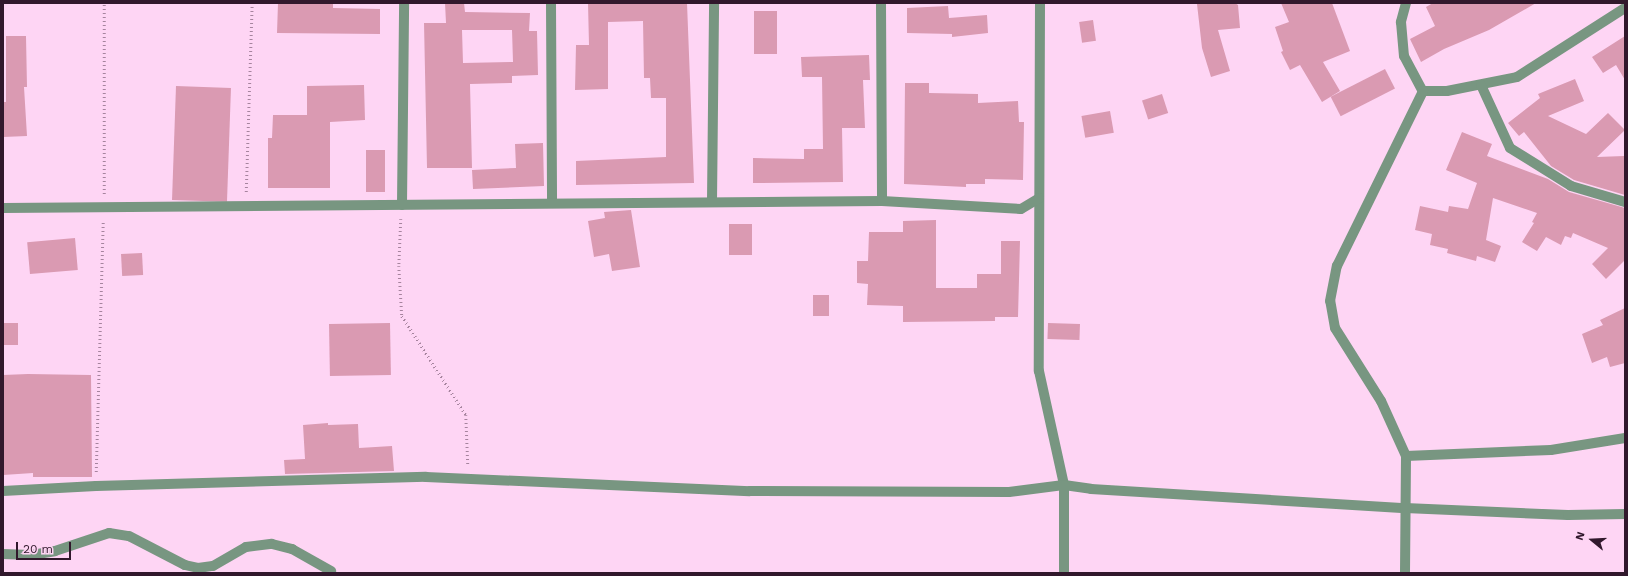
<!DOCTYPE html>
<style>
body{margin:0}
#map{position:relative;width:1628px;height:576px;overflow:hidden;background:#fed5f4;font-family:"Work Sans",sans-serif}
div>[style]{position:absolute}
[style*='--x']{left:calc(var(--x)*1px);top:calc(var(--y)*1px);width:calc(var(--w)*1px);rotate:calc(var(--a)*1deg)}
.building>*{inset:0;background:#da9ab2;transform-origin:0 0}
.path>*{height:2.5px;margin-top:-1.25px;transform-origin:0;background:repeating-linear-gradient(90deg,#a6849e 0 1px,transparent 0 4px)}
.minor>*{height:10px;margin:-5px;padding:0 5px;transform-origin:5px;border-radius:5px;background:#789681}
span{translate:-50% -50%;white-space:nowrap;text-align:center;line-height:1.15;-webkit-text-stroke:3.5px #fed5f4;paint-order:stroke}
.frame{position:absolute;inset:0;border:4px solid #31182c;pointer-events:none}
.north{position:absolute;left:1572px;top:520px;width:40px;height:40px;-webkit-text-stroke:3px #fed5f4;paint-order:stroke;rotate:288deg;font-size:11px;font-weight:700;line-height:16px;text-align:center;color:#31182c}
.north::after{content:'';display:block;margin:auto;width:14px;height:18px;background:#31182c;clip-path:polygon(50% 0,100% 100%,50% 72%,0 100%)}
.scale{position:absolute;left:16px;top:542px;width:55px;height:18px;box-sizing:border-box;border:2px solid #31182c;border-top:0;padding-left:5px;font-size:12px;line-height:14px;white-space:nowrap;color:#31182c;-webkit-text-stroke:3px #fed5f4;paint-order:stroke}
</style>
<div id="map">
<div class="building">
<i style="clip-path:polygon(278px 3px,333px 3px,333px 8px,380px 9px,380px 34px,277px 33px)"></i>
<i style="clip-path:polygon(evenodd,445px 3px,464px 3px,465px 12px,530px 13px,529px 31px,537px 31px,538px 75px,512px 76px,512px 83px,470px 84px,472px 168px,427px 168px,424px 23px,446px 23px,445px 3px,462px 30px,512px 30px,513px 62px,463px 63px,462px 30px)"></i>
<i style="clip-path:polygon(588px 3px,687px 3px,694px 183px,576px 185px,576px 161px,666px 157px,666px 98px,651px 98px,650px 78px,644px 78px,643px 21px,608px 22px,608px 89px,575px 90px,576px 45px,589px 45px)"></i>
<i style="clip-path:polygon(1235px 3px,1238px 5px,1240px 28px,1218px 30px,1230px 71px,1211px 77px,1202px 48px,1197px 4px)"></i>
<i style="clip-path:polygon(1281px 3px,1332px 3px,1350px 51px,1323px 62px,1340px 91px,1322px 102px,1300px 65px,1290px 70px,1281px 52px,1283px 51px,1275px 27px,1289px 22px)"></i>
<i style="clip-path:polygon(1433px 3px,1536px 3px,1489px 30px,1444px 49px,1421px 62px,1410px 39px,1435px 26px,1426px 7px)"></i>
<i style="clip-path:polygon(948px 6px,949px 18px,987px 15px,988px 33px,952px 37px,952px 34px,907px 33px,907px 8px)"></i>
<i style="left:754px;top:11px;width:23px;height:43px"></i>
<i style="left:1093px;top:20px;width:21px;height:14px;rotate:82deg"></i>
<i style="clip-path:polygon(6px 36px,26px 36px,27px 87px,24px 87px,27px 136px,3px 137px,3px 102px,6px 102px)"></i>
<i style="clip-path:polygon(1625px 36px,1625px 80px,1616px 65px,1603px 73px,1592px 57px)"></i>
<i style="clip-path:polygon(869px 55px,870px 80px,863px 80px,865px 128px,842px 128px,843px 182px,753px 183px,753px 158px,804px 159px,804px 149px,823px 149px,822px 77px,802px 77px,801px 57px)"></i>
<i style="left:1385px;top:69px;width:22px;height:61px;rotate:63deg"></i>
<i style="clip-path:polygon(1575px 79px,1584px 101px,1548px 116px,1586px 134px,1608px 113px,1625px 130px,1597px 157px,1624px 156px,1625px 195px,1574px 180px,1551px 166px,1524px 132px,1519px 136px,1508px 123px,1540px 98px,1538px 94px)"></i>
<i style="clip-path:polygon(905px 83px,929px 83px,929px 93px,978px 94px,978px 103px,1018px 101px,1019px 122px,1024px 122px,1023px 180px,985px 179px,985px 184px,966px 184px,966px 187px,904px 184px)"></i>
<i style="clip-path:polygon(364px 85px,365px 120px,330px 122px,330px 188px,268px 188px,268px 138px,272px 138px,273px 115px,307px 115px,307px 86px)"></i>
<i style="left:176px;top:86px;width:55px;height:114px;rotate:2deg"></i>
<i style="left:1162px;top:94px;width:20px;height:21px;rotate:72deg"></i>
<i style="left:1110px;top:111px;width:22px;height:29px;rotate:80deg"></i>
<i style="clip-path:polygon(1462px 132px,1492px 144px,1487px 156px,1548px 179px,1569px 192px,1625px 208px,1625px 260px,1606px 279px,1592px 264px,1608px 248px,1573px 233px,1571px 238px,1565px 236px,1561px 245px,1546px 237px,1537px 251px,1522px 242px,1534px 223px,1532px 222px,1537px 213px,1493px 198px,1486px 240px,1501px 246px,1495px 262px,1477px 256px,1476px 261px,1447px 253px,1448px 249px,1430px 245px,1432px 234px,1415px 230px,1420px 206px,1448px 212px,1449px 206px,1468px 209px,1477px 183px,1446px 170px)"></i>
<i style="clip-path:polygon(543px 143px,544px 186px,473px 189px,472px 170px,516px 168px,515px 144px)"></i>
<i style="left:366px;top:150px;width:19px;height:42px"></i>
<i style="clip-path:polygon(631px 210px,640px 267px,612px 271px,609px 254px,594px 257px,588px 221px,605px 218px,604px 212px)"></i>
<i style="clip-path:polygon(936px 220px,936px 288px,977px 288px,977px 274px,1001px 274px,1001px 241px,1020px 241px,1018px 317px,995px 317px,995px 321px,903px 322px,903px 306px,867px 305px,868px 284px,857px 283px,857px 261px,868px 261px,869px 232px,903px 232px,903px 221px)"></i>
<i style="left:752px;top:224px;width:31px;height:23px;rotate:90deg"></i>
<i style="left:75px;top:238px;width:32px;height:48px;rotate:85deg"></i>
<i style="left:142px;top:253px;width:22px;height:21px;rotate:87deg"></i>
<i style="left:829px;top:295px;width:21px;height:16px;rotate:90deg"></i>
<i style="clip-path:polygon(1625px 308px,1625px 363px,1610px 367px,1607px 357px,1592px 363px,1582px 334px,1603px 325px,1600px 320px)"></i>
<i style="left:3px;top:323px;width:15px;height:22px"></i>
<i style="left:390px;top:323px;width:52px;height:61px;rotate:89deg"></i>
<i style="left:1048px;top:323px;width:32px;height:16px;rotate:2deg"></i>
<i style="clip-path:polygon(28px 374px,91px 375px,92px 477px,33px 477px,33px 473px,3px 475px,3px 375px)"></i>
<i style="clip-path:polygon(328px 423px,328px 425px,358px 424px,359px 448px,392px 446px,394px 471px,285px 474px,284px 460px,305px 459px,303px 425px)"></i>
</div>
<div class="path">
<i style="--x:246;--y:192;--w:189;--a:-88.2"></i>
<i style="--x:104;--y:194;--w:191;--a:-90"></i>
<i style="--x:401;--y:219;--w:47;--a:92.4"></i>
<i style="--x:399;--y:266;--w:50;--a:86.6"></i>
<i style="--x:402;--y:316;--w:118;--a:57.1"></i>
<i style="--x:466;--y:415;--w:50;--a:87.7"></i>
<i style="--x:96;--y:472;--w:251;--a:-88.4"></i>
</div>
<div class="minor">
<i style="--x:551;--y:3;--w:200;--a:89.7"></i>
<i style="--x:881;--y:3;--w:198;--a:89.7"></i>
<i style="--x:1040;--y:3;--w:368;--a:90.2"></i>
<i style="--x:1039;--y:371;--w:117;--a:77.6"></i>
<i style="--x:1064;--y:485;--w:27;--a:8"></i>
<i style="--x:1091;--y:489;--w:315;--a:3.5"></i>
<i style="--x:1405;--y:508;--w:163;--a:2.5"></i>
<i style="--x:1568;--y:515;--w:57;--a:-1"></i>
<i style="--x:1406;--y:3;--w:20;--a:105"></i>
<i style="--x:1401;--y:22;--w:34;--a:85"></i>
<i style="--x:1404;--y:56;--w:40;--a:62"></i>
<i style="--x:1423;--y:91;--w:24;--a:0"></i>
<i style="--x:1447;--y:91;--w:71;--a:-11.3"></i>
<i style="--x:1517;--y:77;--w:128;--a:-32.6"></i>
<i style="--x:1481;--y:85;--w:69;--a:65.3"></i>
<i style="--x:1510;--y:148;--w:72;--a:31.9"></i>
<i style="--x:1571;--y:186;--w:56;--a:16.5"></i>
<i style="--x:712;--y:202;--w:199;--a:-89.4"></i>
<i style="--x:402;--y:205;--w:202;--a:-89.4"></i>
<i style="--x:3;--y:208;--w:879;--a:-0.46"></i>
<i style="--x:882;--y:201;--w:139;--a:3.3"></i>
<i style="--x:1021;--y:209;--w:21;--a:-31"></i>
<i style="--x:1406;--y:456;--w:145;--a:-2.4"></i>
<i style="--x:1551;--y:450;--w:75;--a:-9.2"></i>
<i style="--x:3;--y:491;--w:93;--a:-3.1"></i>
<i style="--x:96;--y:486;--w:330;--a:-1.6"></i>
<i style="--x:426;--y:477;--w:324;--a:2.5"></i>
<i style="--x:750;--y:491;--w:259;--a:0.2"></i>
<i style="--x:1009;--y:492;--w:55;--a:-7.3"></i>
<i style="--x:1064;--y:485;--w:88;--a:90"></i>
<i style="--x:3;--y:554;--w:28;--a:2"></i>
<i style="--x:31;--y:555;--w:24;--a:-9"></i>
<i style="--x:55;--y:551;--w:57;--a:-18.4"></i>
<i style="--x:109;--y:533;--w:20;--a:9"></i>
<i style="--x:129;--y:536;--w:63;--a:27.4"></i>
<i style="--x:185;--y:565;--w:13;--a:13"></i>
<i style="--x:198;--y:568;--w:15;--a:-8"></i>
<i style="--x:213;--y:566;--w:38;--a:-30"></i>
<i style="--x:246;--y:547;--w:26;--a:-7"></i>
<i style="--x:272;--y:544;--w:21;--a:14"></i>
<i style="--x:292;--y:549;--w:45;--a:29.4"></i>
<i style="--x:1405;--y:573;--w:117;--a:-89.5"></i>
<i style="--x:1406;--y:456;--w:60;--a:-114.4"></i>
<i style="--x:1381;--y:401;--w:86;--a:-122.2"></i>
<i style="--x:1335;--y:328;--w:27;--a:-100"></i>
<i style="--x:1330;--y:301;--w:36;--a:-79"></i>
<i style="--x:1337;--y:266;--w:195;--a:-63.8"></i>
</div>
<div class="frame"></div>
<div class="north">N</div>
<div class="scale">20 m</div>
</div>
